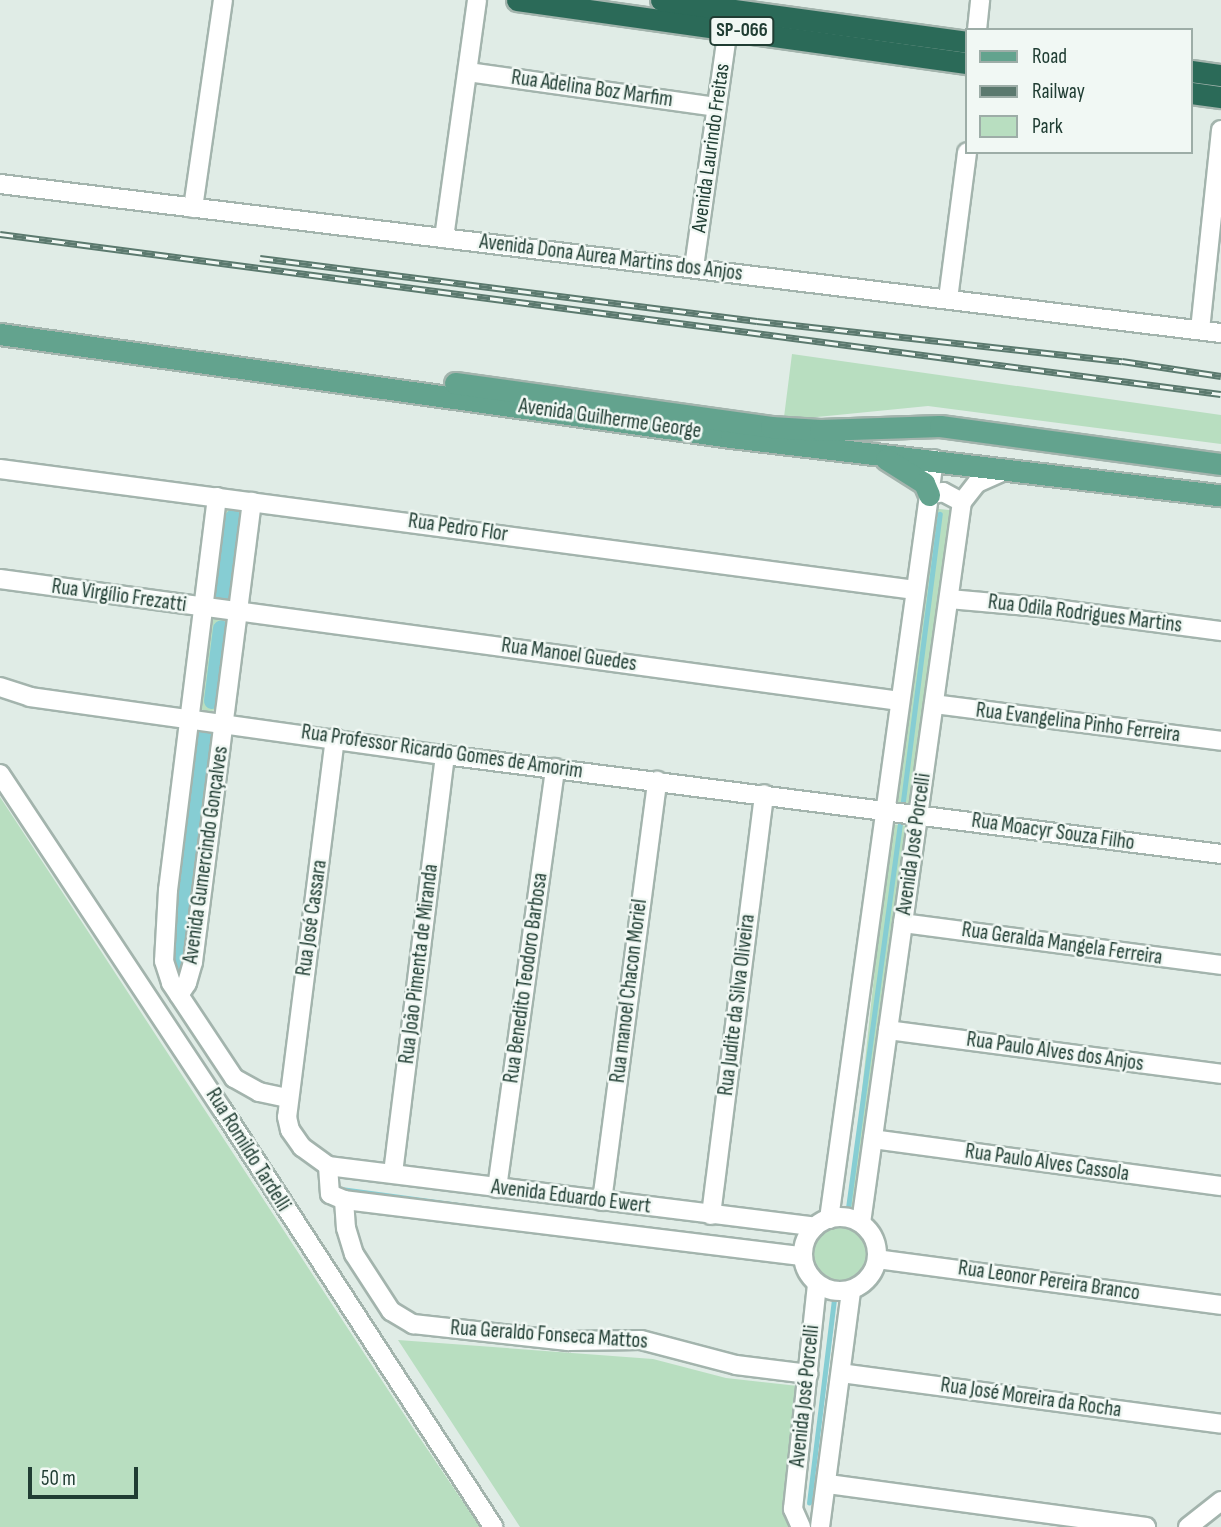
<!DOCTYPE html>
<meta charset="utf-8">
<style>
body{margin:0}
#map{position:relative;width:1221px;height:1527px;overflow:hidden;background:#e0ece6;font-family:"Sofia Sans Condensed",sans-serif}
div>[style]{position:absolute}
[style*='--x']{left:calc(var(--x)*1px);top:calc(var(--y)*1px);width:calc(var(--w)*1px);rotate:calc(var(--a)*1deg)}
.green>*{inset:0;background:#b8dec0;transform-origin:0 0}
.round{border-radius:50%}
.stream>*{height:4.5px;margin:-2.25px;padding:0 2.25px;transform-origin:2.25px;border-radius:2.25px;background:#86cdd3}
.canal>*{height:16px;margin:-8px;padding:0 8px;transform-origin:8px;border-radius:8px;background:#86cdd3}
.roads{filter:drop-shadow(2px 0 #a3b4ad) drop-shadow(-2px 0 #a3b4ad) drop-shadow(0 2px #a3b4ad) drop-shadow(0 -2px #a3b4ad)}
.minor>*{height:18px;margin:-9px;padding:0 9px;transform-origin:9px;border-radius:9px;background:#fff}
.minor>.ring{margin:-9px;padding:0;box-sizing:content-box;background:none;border:18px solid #fff;border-radius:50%}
.major>*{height:21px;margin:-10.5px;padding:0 10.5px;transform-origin:10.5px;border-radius:10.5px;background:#63a38e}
.highway>*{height:21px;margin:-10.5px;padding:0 10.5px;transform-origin:10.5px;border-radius:10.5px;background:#2b6a58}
.rail>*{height:7px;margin-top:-3.5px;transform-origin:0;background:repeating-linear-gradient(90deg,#f1f8f4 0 13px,#5b796e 0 26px);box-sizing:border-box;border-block:2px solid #5b796e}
span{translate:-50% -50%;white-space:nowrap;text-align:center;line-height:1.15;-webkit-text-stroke:5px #f1f8f4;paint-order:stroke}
.shield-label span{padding:2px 5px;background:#f1f8f4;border:2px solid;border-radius:5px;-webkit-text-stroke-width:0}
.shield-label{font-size:19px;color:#203d33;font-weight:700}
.street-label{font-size:21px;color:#203d33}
.legend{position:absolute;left:965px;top:28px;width:228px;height:126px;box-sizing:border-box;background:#f1f8f4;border:2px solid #9dada7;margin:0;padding:9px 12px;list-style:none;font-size:21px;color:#203d33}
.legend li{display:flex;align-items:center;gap:14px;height:35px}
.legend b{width:35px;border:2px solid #9dada7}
.scale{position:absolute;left:28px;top:1467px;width:110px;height:32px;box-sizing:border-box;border:4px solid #203d33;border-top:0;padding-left:9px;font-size:21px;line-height:24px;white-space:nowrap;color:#203d33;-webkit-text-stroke:5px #f1f8f4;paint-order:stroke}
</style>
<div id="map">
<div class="green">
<i style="clip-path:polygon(792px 354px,1221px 415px,1221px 444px,928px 406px,807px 418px,784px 417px)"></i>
<i style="clip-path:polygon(230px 506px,243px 508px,233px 601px,228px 604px,216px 601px,214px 594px,225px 508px)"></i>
<i style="left:932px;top:508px;width:23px;height:300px;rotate:7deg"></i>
<i style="clip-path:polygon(215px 615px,228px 618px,231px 622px,219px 709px,208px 712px,201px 709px,199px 702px,210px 620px)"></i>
<i style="clip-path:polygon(198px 728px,216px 731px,186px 964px,175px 968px,166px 961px,194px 733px)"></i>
<i style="clip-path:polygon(0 797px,413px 1428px,480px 1527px,0 1527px)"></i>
<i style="left:890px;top:824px;width:19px;height:391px;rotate:6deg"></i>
<i class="round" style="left:808px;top:1222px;width:64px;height:64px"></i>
<i style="clip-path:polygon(398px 1340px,653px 1359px,726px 1378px,798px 1386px,794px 1527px,520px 1527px)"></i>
</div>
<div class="stream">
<i style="--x:903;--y:801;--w:289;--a:-82.7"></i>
<i style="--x:341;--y:1189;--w:156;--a:7.7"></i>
<i style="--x:848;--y:1208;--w:390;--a:-82.3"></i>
<i style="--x:809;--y:1503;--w:205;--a:-83"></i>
</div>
<div class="canal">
<i style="--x:223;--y:597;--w:80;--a:-82.8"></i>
<i style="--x:212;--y:701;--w:73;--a:-82.9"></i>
<i style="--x:177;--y:962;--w:227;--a:-82.9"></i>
</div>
<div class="roads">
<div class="minor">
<i style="--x:977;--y:30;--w:30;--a:-84"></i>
<i style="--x:468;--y:72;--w:250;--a:8"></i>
<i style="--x:0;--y:184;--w:1230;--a:6.96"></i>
<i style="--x:193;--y:208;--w:210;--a:-81.8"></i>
<i style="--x:444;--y:238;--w:240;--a:-82.1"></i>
<i style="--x:694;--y:267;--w:240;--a:-81.9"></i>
<i style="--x:948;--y:299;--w:148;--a:-82.6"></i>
<i style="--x:1200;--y:330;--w:201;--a:-84"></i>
<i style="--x:0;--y:469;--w:923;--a:7.53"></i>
<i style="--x:929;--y:495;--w:14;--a:-12"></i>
<i style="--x:943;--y:492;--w:21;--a:28"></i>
<i style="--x:217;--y:497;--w:396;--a:97.1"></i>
<i style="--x:168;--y:890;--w:71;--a:93.2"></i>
<i style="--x:164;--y:961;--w:23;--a:72"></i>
<i style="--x:171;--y:983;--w:114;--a:56.4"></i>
<i style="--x:234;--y:1078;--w:29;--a:29"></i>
<i style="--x:259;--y:1092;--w:30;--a:12"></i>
<i style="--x:962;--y:502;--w:24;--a:-52"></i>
<i style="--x:977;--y:483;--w:32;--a:-24"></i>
<i style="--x:0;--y:579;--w:908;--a:7.72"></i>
<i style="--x:949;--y:599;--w:91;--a:5"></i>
<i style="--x:1040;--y:607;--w:183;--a:7.6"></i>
<i style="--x:0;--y:687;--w:32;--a:18"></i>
<i style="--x:30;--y:697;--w:419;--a:8"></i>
<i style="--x:445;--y:755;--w:782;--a:7.27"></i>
<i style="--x:934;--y:704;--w:289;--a:7.3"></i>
<i style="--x:335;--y:738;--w:382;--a:97.2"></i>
<i style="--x:287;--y:1117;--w:13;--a:77"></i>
<i style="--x:290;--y:1130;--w:21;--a:55"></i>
<i style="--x:302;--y:1147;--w:32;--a:36"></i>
<i style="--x:328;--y:1166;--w:28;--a:86"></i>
<i style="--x:330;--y:1194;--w:15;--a:23"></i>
<i style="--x:344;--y:1200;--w:462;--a:7"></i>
<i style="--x:0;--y:774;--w:402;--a:56.5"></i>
<i style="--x:222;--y:1109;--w:498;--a:57"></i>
<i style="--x:903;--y:923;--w:321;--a:7.5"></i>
<i style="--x:179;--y:995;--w:14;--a:-56"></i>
<i style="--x:187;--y:983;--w:22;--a:-74"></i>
<i style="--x:193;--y:962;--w:464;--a:-82.7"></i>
<i style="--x:888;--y:1030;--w:336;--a:7.5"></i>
<i style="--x:873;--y:1139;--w:351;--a:7.7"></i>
<i style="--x:328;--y:1166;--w:491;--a:7.1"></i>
<i style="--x:393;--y:1173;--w:421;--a:-82.9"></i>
<i style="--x:497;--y:1188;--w:424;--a:-82.1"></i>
<i style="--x:344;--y:1200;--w:28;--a:86"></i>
<i style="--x:346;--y:1228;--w:27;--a:73"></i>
<i style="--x:354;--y:1254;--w:68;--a:57"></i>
<i style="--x:391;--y:1311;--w:26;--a:31"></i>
<i style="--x:413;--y:1324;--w:156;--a:6.3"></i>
<i style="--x:568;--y:1341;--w:73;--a:-0.8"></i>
<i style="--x:641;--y:1340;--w:98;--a:14.7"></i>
<i style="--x:736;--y:1365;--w:73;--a:7.1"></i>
<i style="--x:602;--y:1201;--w:424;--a:-82.5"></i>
<i style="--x:711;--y:1215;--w:424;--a:-82.8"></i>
<i class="ring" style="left:803px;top:1217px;width:56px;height:56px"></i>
<i style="--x:829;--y:1219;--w:767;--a:-82.13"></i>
<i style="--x:861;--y:1223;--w:728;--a:-82.03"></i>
<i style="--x:877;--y:1259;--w:347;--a:7.6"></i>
<i style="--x:841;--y:1373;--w:383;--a:7.6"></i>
<i style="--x:828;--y:1484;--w:321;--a:7.7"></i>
<i style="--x:801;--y:1527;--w:20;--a:-114"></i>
<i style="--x:793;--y:1509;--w:226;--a:-83.9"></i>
<i style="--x:820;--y:1527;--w:239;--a:-82.5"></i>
<i style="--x:1188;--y:1527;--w:42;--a:-38.2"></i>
</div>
<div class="major">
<i style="--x:0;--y:334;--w:738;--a:8.02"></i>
<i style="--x:731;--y:437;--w:493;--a:6.8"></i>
<i style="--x:455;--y:383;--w:319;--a:7.9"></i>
<i style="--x:771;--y:427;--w:49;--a:3.5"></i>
<i style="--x:820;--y:430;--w:120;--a:-1.9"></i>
<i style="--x:940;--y:426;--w:284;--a:7.7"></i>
<i style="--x:886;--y:459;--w:45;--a:32.3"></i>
<i style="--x:924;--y:483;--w:13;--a:67"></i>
</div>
<div class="highway">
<i style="--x:517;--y:0;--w:454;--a:8"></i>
<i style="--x:661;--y:0;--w:309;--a:7.8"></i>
<i style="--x:1191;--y:71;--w:30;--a:8"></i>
<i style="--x:1191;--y:93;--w:30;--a:8"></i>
</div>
</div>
<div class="rail">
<i style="--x:0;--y:234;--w:1231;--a:7.47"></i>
<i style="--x:260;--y:258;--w:501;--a:7.22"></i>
<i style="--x:757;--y:321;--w:367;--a:6.3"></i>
<i style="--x:1122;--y:361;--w:100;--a:8.6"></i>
</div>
<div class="shield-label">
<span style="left:742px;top:31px">SP-066</span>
</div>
<div class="street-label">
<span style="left:592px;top:89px;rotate:8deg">Rua Adelina Boz Marfim</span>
<span style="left:711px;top:148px;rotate:-82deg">Avenida Laurindo Freitas</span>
<span style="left:611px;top:258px;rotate:7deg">Avenida Dona Aurea Martins dos Anjos</span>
<span style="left:610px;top:419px;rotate:8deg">Avenida Guilherme George</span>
<span style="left:458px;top:528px;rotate:8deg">Rua Pedro Flor</span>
<span style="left:119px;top:596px;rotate:8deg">Rua Virgílio Frezatti</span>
<span style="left:1085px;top:614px;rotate:7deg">Rua Odila Rodrigues Martins</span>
<span style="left:569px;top:655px;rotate:8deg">Rua Manoel Guedes</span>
<span style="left:1078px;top:723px;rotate:7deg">Rua Evangelina Pinho Ferreira</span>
<span style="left:442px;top:752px;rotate:8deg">Rua Professor Ricardo Gomes de Amorim</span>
<span style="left:1053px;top:832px;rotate:8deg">Rua Moacyr Souza Filho</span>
<span style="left:914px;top:844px;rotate:-82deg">Avenida José Porcelli</span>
<span style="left:206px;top:855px;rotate:-82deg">Avenida Gumercindo Gonçalves</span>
<span style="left:312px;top:918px;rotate:-82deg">Rua José Cassara</span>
<span style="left:1062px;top:944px;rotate:8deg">Rua Geralda Mangela Ferreira</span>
<span style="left:419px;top:964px;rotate:-83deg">Rua João Pimenta de Miranda</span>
<span style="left:526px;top:978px;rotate:-82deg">Rua Benedito Teodoro Barbosa</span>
<span style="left:629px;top:991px;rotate:-83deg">Rua manoel Chacon Moriel</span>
<span style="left:737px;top:1005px;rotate:-83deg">Rua Judite da Silva Oliveira</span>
<span style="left:1055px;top:1052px;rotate:8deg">Rua Paulo Alves dos Anjos</span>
<span style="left:248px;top:1150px;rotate:58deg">Rua Romildo Tardelli</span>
<span style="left:1047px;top:1163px;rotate:8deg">Rua Paulo Alves Cassola</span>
<span style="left:571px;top:1197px;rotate:7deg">Avenida Eduardo Ewert</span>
<span style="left:1049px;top:1281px;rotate:8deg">Rua Leonor Pereira Branco</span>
<span style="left:549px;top:1335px;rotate:4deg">Rua Geraldo Fonseca Mattos</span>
<span style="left:805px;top:1396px;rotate:-84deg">Avenida José Porcelli</span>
<span style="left:1031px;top:1398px;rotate:8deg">Rua José Moreira da Rocha</span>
</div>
<ul class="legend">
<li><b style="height:9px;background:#63a38e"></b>Road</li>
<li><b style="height:9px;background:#5b796e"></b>Railway</li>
<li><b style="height:19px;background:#b8dec0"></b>Park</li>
</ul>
<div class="scale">50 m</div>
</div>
